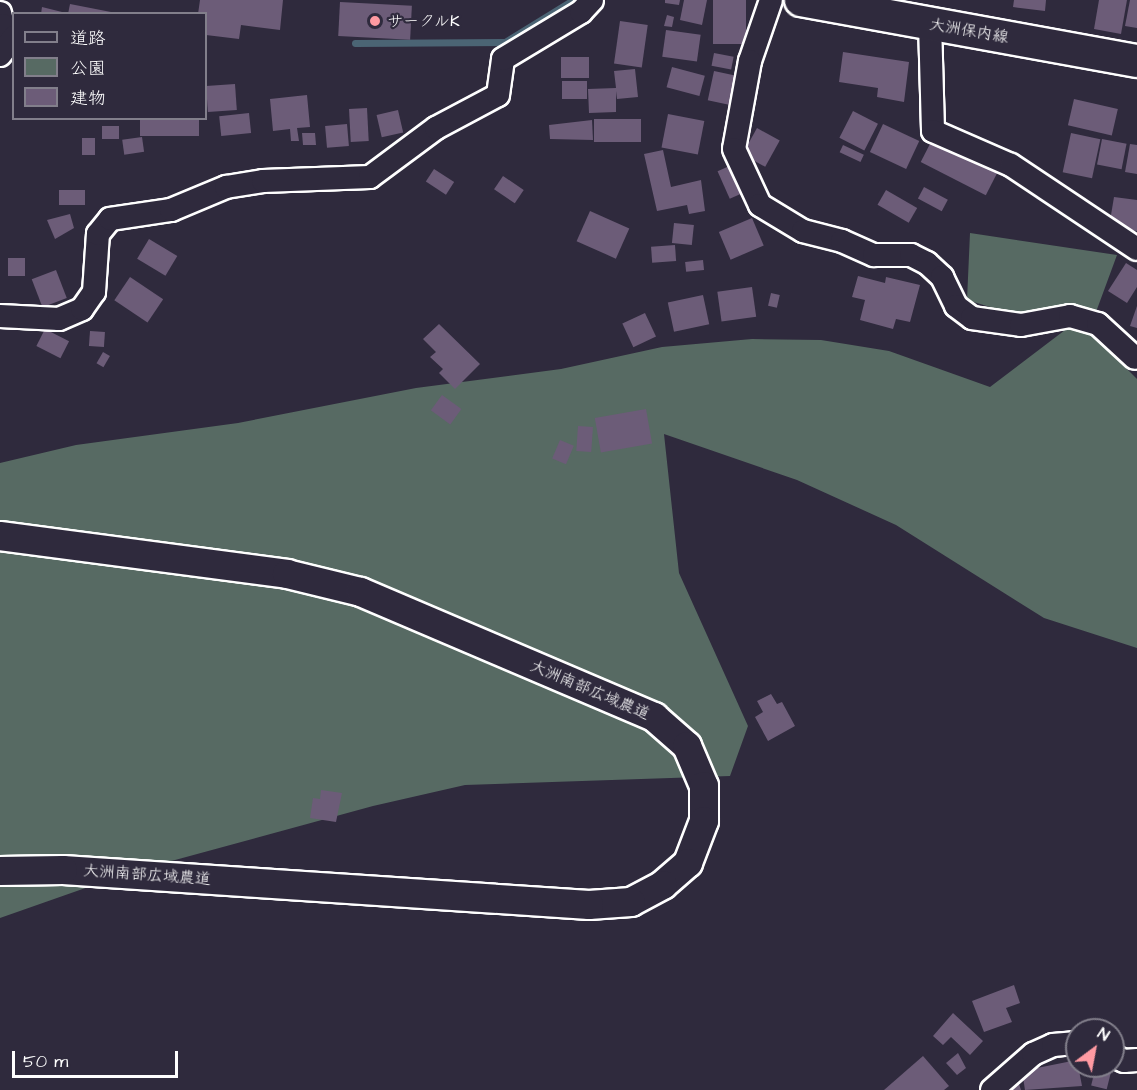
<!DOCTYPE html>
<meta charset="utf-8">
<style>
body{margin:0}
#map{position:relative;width:1137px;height:1090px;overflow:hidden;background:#2f2a3d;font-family:"Architects Daughter","Klee One",sans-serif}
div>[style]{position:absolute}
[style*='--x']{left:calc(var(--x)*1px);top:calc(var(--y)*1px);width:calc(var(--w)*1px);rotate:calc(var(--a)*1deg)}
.green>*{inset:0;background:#576a63}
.stream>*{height:7px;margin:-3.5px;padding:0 3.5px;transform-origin:3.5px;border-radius:3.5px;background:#4b6474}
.building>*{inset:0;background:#6c5c78;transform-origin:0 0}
.roads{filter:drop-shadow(2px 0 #fff) drop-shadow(-2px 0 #fff) drop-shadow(0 2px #fff) drop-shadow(0 -2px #fff)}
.minor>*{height:22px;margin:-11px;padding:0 11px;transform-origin:11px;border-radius:11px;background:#2f2a3d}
.tertiary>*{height:28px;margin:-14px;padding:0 14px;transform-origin:14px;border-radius:14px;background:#2f2a3d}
.secondary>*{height:32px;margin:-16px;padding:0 16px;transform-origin:16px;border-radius:16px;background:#2f2a3d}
.dots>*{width:16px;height:16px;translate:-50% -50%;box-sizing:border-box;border:3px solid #2f2a3d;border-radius:50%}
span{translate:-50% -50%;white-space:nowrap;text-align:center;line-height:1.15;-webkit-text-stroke:4.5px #2f2a3d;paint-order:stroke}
.poi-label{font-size:16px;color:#fff}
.left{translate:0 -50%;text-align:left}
.street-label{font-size:16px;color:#fff}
.legend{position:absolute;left:12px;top:12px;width:195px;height:108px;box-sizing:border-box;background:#2f2a3d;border:2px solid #827f8b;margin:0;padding:8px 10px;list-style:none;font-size:18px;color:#fff}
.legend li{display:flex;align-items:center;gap:12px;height:30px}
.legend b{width:30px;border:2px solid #827f8b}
.north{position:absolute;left:1065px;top:1018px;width:60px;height:60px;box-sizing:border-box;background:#2f2a3d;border:2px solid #827f8b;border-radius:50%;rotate:32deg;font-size:16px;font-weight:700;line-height:24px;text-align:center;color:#fff}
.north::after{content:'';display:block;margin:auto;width:21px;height:27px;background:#ff9aa2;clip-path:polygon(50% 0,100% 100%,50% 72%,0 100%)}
.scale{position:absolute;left:12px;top:1051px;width:166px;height:27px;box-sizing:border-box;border:3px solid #fff;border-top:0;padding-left:8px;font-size:18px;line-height:21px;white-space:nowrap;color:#fff;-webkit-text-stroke:4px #2f2a3d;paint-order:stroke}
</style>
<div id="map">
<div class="green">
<i style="clip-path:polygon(970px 233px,1117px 255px,1089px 331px,1137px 379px,1137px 648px,1044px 618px,896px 525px,797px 480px,664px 434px,679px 573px,748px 726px,730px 776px,465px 785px,373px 806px,131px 872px,0 918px,0 463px,76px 445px,238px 423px,416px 388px,561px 369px,662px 347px,752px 339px,821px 340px,889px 351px,990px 387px,1065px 330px,967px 300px)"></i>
</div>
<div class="stream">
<i style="--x:355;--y:43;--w:150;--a:-0.4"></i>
<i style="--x:505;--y:42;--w:80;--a:-31.7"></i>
</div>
<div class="building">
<i style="clip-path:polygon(200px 0,283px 0,280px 30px,241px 25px,239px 39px,206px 35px,206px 14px,198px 14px)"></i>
<i style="clip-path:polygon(665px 0,680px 0,679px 5px,665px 3px)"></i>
<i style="clip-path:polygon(684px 0,707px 0,702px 25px,680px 20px)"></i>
<i style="left:713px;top:0;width:33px;height:44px"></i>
<i style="clip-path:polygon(1014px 0,1046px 0,1045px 11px,1013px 7px)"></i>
<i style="clip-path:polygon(1099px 0,1127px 0,1121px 34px,1094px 29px)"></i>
<i style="clip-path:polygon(1130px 0,1137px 0,1137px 28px,1125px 26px)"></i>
<i style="left:340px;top:2px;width:72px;height:34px;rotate:3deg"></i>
<i style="clip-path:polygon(70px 4px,111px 12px,111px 14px,68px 14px)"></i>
<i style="clip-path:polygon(42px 7px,62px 12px,62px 14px,41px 14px)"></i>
<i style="clip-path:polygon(667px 15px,674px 17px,672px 27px,664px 26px)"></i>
<i style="left:620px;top:21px;width:28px;height:43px;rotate:8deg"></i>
<i style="left:666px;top:30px;width:35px;height:27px;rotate:8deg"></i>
<i style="clip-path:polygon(843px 52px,909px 62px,904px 102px,877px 97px,878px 88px,839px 82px)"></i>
<i style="left:714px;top:53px;width:20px;height:13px;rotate:11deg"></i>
<i style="left:561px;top:57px;width:28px;height:21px"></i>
<i style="left:672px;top:67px;width:34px;height:21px;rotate:15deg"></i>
<i style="clip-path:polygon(635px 69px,638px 97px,617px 99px,616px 91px,616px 112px,589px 113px,588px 89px,616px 88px,614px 71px)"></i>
<i style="left:714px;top:71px;width:24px;height:30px;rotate:12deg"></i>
<i style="left:587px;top:81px;width:18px;height:25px;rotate:90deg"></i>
<i style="left:235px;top:84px;width:26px;height:29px;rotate:86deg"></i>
<i style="clip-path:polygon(307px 95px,310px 127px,297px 128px,299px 141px,291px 141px,290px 129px,273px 131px,270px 99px)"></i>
<i style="left:1074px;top:99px;width:45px;height:27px;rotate:13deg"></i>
<i style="left:367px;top:108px;width:33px;height:18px;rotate:87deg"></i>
<i style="left:398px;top:110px;width:23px;height:22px;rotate:77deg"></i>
<i style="left:853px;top:111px;width:28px;height:30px;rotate:27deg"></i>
<i style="left:249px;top:113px;width:20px;height:30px;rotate:84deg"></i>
<i style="left:668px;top:114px;width:37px;height:34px;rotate:11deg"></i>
<i style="left:140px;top:118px;width:59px;height:18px"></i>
<i style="left:594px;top:119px;width:47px;height:23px"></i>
<i style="clip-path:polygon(592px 120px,593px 140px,550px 139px,549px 125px)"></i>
<i style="left:347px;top:124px;width:22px;height:22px;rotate:85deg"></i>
<i style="left:883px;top:124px;width:40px;height:31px;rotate:25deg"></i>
<i style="left:119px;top:126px;width:13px;height:17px;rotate:90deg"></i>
<i style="left:757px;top:128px;width:26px;height:30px;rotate:29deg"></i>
<i style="clip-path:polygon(302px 133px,315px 133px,316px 145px,303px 145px)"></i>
<i style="left:1071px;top:133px;width:30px;height:40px;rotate:12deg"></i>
<i style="left:142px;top:137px;width:15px;height:20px;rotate:82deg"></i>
<i style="left:82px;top:138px;width:13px;height:17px"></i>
<i style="left:933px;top:138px;width:73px;height:27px;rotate:27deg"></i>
<i style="left:1102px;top:139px;width:25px;height:26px;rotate:11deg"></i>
<i style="clip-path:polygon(1130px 144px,1137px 145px,1137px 174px,1125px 172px)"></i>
<i style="left:843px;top:145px;width:23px;height:8px;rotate:25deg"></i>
<i style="clip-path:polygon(663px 150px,671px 187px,701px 180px,705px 211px,689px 214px,687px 205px,657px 211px,644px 154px)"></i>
<i style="left:734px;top:164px;width:30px;height:18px;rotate:66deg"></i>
<i style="left:434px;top:169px;width:24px;height:15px;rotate:33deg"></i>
<i style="left:503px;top:176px;width:25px;height:16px;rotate:34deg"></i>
<i style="left:924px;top:187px;width:27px;height:13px;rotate:28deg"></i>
<i style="left:59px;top:190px;width:26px;height:15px"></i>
<i style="left:886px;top:190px;width:36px;height:17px;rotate:30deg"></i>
<i style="clip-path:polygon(1114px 197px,1137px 200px,1137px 231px,1109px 227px)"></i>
<i style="left:590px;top:211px;width:43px;height:33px;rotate:24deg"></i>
<i style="clip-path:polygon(70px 214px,74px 228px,55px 239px,47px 220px)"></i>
<i style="left:752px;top:218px;width:30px;height:36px;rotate:67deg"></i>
<i style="left:674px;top:223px;width:20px;height:20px;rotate:6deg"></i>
<i style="left:149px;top:239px;width:33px;height:23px;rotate:31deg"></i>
<i style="left:675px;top:245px;width:16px;height:24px;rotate:86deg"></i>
<i style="left:8px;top:258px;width:17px;height:18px"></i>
<i style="left:703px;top:260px;width:10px;height:18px;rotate:84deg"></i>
<i style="clip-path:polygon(1126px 263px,1137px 270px,1137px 287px,1127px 303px,1108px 291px)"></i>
<i style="left:56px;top:270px;width:30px;height:26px;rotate:69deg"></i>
<i style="clip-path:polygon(858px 276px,885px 283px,886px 277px,920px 285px,910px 322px,896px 319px,893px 329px,860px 320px,865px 300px,852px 297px)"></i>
<i style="left:130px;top:277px;width:40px;height:28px;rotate:34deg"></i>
<i style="left:752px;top:287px;width:30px;height:35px;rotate:82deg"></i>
<i style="left:771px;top:293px;width:9px;height:13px;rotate:13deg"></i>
<i style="left:703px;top:295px;width:30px;height:36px;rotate:78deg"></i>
<i style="clip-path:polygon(1137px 306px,1137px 328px,1130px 326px)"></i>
<i style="left:645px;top:313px;width:26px;height:25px;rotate:65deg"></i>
<i style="clip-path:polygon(439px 324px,480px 364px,455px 389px,439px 373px,443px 369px,430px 357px,436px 352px,423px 339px)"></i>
<i style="left:45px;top:329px;width:27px;height:19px;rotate:27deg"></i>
<i style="left:90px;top:331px;width:15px;height:15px;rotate:4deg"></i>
<i style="left:103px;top:352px;width:8px;height:13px;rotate:30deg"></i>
<i style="left:442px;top:395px;width:24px;height:19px;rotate:36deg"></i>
<i style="left:646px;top:409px;width:35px;height:52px;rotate:80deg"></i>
<i style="left:578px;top:426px;width:15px;height:25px;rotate:4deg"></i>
<i style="left:560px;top:440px;width:15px;height:20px;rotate:23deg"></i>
<i style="clip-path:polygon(771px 694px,777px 704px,782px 702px,795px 726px,768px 741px,755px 717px,763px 712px,757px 701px)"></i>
<i style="clip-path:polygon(321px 790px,342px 793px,336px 822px,310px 818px,313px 798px,320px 799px)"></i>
<i style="clip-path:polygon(1014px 985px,1020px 1003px,1006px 1008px,1012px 1022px,984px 1032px,972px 1001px)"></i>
<i style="clip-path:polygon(953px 1013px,983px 1041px,970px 1055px,951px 1037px,943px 1045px,933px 1036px)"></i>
<i style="clip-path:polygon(958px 1053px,966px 1068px,957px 1075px,946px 1063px)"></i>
<i style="clip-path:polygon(923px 1056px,949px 1086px,944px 1090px,884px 1090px)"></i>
<i style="clip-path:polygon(1077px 1060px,1082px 1086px,1025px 1090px,1022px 1071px)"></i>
<i style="left:1096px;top:1066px;width:16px;height:20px;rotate:14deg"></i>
<i style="clip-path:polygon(1019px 1084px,1021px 1090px,1008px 1090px,1008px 1087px)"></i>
</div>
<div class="roads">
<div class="minor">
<i style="--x:771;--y:0;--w:65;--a:109"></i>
<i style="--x:750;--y:61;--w:89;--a:100.3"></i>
<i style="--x:734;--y:149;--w:62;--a:65.1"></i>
<i style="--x:760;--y:205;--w:50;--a:31.2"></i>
<i style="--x:803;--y:231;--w:40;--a:14.4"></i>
<i style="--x:842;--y:241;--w:35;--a:24"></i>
<i style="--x:874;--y:255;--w:37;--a:0"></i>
<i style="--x:911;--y:255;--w:18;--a:27"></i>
<i style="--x:927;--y:263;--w:21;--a:43"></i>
<i style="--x:942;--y:277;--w:32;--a:64"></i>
<i style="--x:956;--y:306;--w:20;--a:37"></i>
<i style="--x:972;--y:318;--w:49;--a:8.1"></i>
<i style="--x:1021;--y:325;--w:50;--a:-10.4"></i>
<i style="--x:1070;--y:316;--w:29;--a:16"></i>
<i style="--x:1098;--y:324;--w:50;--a:42.6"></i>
<i style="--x:0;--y:13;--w:12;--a:76"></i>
<i style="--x:3;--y:25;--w:15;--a:42"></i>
<i style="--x:930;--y:23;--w:108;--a:88.4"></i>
<i style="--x:933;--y:131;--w:85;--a:23.6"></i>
<i style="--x:1011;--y:165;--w:151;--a:33.7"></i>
<i style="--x:0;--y:55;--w:23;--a:-52"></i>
<i style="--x:0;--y:316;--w:59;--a:2.9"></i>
<i style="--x:59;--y:319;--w:25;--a:-23"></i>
<i style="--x:82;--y:309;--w:21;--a:-55"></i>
<i style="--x:94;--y:292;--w:58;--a:-86.1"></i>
<i style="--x:98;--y:234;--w:19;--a:-51"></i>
<i style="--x:110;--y:219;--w:62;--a:-8.4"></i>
<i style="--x:171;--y:210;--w:60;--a:-22.7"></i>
<i style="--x:226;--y:187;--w:37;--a:-9"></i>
<i style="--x:263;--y:181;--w:107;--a:-2.1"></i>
<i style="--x:370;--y:177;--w:82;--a:-36.6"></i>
<i style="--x:436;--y:128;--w:70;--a:-28"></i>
<i style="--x:498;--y:95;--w:36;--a:-82"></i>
<i style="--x:503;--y:59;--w:91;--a:-31.1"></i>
<i style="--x:581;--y:12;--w:16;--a:-47"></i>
<i style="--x:1113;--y:1056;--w:12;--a:24"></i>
<i style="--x:1124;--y:1061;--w:13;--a:-4"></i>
<i style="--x:992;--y:1090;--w:55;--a:-41.3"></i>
<i style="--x:1033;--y:1054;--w:22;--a:-24"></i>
<i style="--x:1053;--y:1045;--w:24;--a:-5"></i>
</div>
<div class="tertiary">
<i style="--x:0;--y:536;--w:290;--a:7.5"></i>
<i style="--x:287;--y:574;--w:76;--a:13.7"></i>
<i style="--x:361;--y:592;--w:319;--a:23.1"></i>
<i style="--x:654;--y:717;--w:44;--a:41.3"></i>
<i style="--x:687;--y:746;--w:43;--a:67"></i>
<i style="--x:704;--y:786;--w:35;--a:90"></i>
<i style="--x:704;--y:821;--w:45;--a:110.9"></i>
<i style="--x:688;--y:863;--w:33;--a:139"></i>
<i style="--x:663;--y:885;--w:36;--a:152"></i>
<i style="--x:631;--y:902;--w:42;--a:175.9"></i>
<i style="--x:589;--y:905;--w:527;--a:-176.19"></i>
<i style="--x:63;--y:870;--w:63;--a:179.1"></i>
</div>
<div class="secondary">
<i style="--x:801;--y:0;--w:341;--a:10.3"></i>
</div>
</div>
<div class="dots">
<i style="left:375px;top:21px;background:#ff9aa2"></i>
</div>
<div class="poi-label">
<span class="left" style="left:387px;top:21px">サークルK</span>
</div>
<div class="street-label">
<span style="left:969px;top:31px;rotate:10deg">大洲保内線</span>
<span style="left:590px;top:690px;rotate:23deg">大洲南部広域農道</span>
<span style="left:147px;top:875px;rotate:4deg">大洲南部広域農道</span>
</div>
<ul class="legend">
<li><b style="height:8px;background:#2f2a3d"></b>道路</li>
<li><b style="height:16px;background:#576a63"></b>公園</li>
<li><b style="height:16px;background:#6c5c78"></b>建物</li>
</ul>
<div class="north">N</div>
<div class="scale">50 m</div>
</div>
